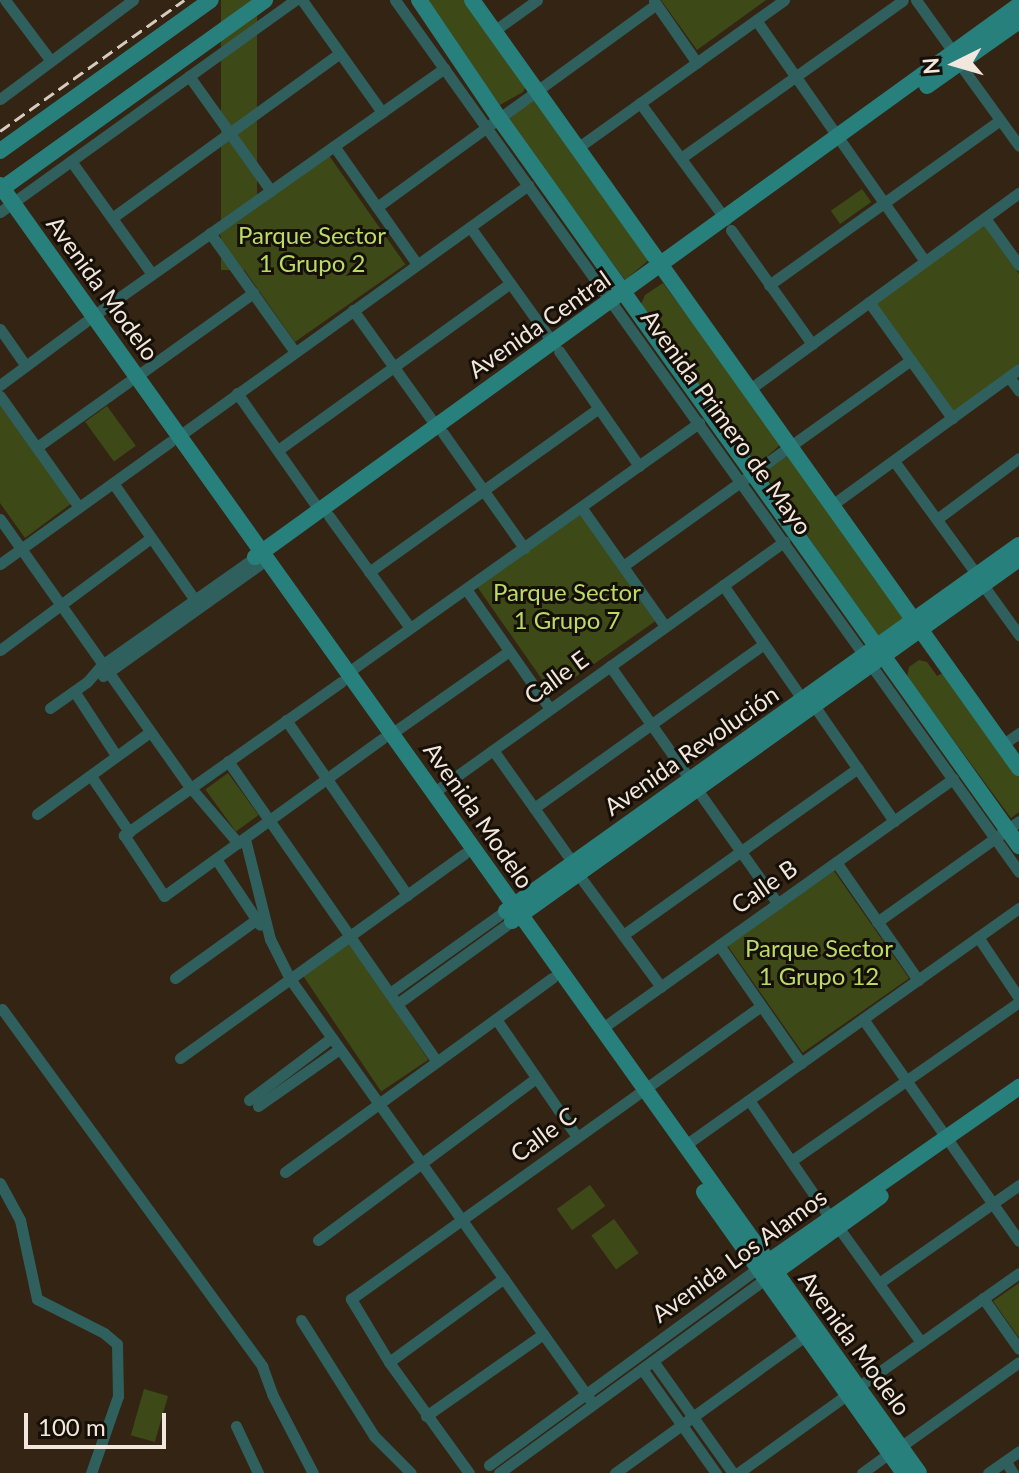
<!DOCTYPE html>
<meta charset="utf-8">
<style>
body{margin:0}
#map{position:relative;width:1019px;height:1473px;overflow:hidden;background:#342413;font-family:Lato,sans-serif}
div>[style]{position:absolute}
[style*='--x']{left:calc(var(--x)*1px);top:calc(var(--y)*1px);width:calc(var(--w)*1px);rotate:calc(var(--a)*1deg)}
.green>*{inset:0;background:#3d4a17;transform-origin:0 0}
.street>*{height:11px;margin:-5.5px;padding:0 5.5px;transform-origin:5.5px;border-radius:5.5px;background:#2f605e}
.secondary>*{height:16px;margin:-8px;padding:0 8px;transform-origin:8px;border-radius:8px;background:#28807d}
.rail>*{height:3px;margin-top:-1.5px;transform-origin:0;background:repeating-linear-gradient(90deg,#d6cbbf 0 12px,transparent 0 18px)}
span{translate:-50% -50%;white-space:nowrap;text-align:center;line-height:1.15;-webkit-text-stroke:6px #160f08;paint-order:stroke}
.park-label{font-size:24px;color:#badb65}
.street-label{font-size:24px;color:#f1e7dc}
.north{position:absolute;left:915px;top:24px;width:80px;height:80px;-webkit-text-stroke:6px #160f08;paint-order:stroke;rotate:265deg;font-size:22px;font-weight:700;line-height:32px;text-align:center;color:#f1e7dc}
.north::after{content:'';display:block;margin:auto;width:28px;height:36px;background:#f1e7dc;clip-path:polygon(50% 0,100% 100%,50% 72%,0 100%)}
.scale{position:absolute;left:24px;top:1413px;width:142px;height:36px;box-sizing:border-box;border:4px solid #f1e7dc;border-top:0;padding-left:10px;font-size:24px;line-height:28px;white-space:nowrap;color:#f1e7dc;-webkit-text-stroke:6px #160f08;paint-order:stroke}
</style>
<div id="map">
<div class="green">
<i style="left:221px;top:0;width:36px;height:270px"></i>
<i style="clip-path:polygon(424px 0,466px 0,526px 86px,523px 92px,500px 105px)"></i>
<i style="clip-path:polygon(661px 0,766px 0,697px 50px)"></i>
<i style="clip-path:polygon(535px 99px,650px 259px,625px 280px,509px 120px,509px 116px)"></i>
<i style="left:328px;top:154px;width:135px;height:135px;rotate:55deg"></i>
<i style="left:862px;top:189px;width:16px;height:38px;rotate:55deg"></i>
<i style="clip-path:polygon(985px 225px,1019px 274px,1019px 365px,953px 412px,875px 303px)"></i>
<i style="clip-path:polygon(663px 283px,782px 443px,761px 462px,752px 460px,641px 304px,645px 295px)"></i>
<i style="clip-path:polygon(0 404px,72px 503px,25px 538px,0 503px)"></i>
<i style="left:107px;top:406px;width:49px;height:27px;rotate:54deg"></i>
<i style="clip-path:polygon(789px 455px,906px 617px,878px 636px,765px 475px,767px 469px)"></i>
<i style="left:580px;top:514px;width:131px;height:126px;rotate:55deg"></i>
<i style="clip-path:polygon(919px 660px,927px 662px,937px 676px,945px 672px,1019px 773px,1019px 812px,1011px 818px,907px 677px,909px 667px)"></i>
<i style="left:228px;top:773px;width:52px;height:28px;rotate:54deg"></i>
<i style="left:834px;top:871px;width:131px;height:130px;rotate:55deg"></i>
<i style="left:349px;top:942px;width:142px;height:57px;rotate:56deg"></i>
<i style="left:590px;top:1185px;width:26px;height:41px;rotate:54deg"></i>
<i style="left:614px;top:1219px;width:42px;height:28px;rotate:54deg"></i>
<i style="clip-path:polygon(1019px 1283px,1019px 1338px,993px 1301px)"></i>
<i style="left:144px;top:1389px;width:25px;height:48px;rotate:16deg"></i>
</div>
<div class="street">
<i style="--x:5;--y:0;--w:76;--a:53"></i>
<i style="--x:302;--y:0;--w:138;--a:54.5"></i>
<i style="--x:395;--y:0;--w:1072;--a:54.41"></i>
<i style="--x:916;--y:0;--w:65;--a:54.4"></i>
<i style="--x:654;--y:1;--w:75;--a:55.3"></i>
<i style="--x:756;--y:20;--w:294;--a:55"></i>
<i style="--x:494;--y:31;--w:53;--a:-35.8"></i>
<i style="--x:959;--y:63;--w:102;--a:54.1"></i>
<i style="--x:189;--y:76;--w:141;--a:54.5"></i>
<i style="--x:0;--y:99;--w:166;--a:-36.7"></i>
<i style="--x:640;--y:103;--w:145;--a:53.7"></i>
<i style="--x:334;--y:146;--w:144;--a:54.9"></i>
<i style="--x:576;--y:149;--w:256;--a:-35.6"></i>
<i style="--x:681;--y:158;--w:272;--a:-35.4"></i>
<i style="--x:71;--y:161;--w:139;--a:54.4"></i>
<i style="--x:377;--y:207;--w:345;--a:-36"></i>
<i style="--x:0;--y:212;--w:363;--a:-35.7"></i>
<i style="--x:112;--y:218;--w:281;--a:-35.9"></i>
<i style="--x:985;--y:218;--w:58;--a:54.1"></i>
<i style="--x:470;--y:227;--w:143;--a:54.4"></i>
<i style="--x:731;--y:230;--w:140;--a:54.6"></i>
<i style="--x:210;--y:233;--w:146;--a:54.5"></i>
<i style="--x:769;--y:285;--w:284;--a:-35.5"></i>
<i style="--x:869;--y:302;--w:143;--a:54.4"></i>
<i style="--x:353;--y:310;--w:143;--a:54.4"></i>
<i style="--x:93;--y:316;--w:430;--a:-35.2"></i>
<i style="--x:0;--y:329;--w:45;--a:54.9"></i>
<i style="--x:559;--y:351;--w:140;--a:55.2"></i>
<i style="--x:137;--y:376;--w:143;--a:-35.6"></i>
<i style="--x:1009;--y:377;--w:17;--a:54"></i>
<i style="--x:0;--y:385;--w:106;--a:-36.5"></i>
<i style="--x:750;--y:389;--w:333;--a:-36.1"></i>
<i style="--x:237;--y:393;--w:144;--a:54.9"></i>
<i style="--x:0;--y:396;--w:136;--a:54.6"></i>
<i style="--x:443;--y:433;--w:141;--a:54.8"></i>
<i style="--x:179;--y:436;--w:430;--a:-35.7"></i>
<i style="--x:37;--y:447;--w:112;--a:-35.5"></i>
<i style="--x:278;--y:450;--w:286;--a:-35.7"></i>
<i style="--x:894;--y:461;--w:141;--a:53.9"></i>
<i style="--x:113;--y:483;--w:143;--a:55"></i>
<i style="--x:832;--y:505;--w:231;--a:-36"></i>
<i style="--x:581;--y:507;--w:146;--a:54.8"></i>
<i style="--x:329;--y:516;--w:138;--a:54.1"></i>
<i style="--x:0;--y:519;--w:329;--a:54.7"></i>
<i style="--x:190;--y:787;--w:74;--a:49.4"></i>
<i style="--x:937;--y:519;--w:102;--a:-36.6"></i>
<i style="--x:0;--y:564;--w:209;--a:-35.7"></i>
<i style="--x:623;--y:566;--w:354;--a:-35.6"></i>
<i style="--x:369;--y:572;--w:282;--a:-35.5"></i>
<i style="--x:723;--y:585;--w:140;--a:55.2"></i>
<i style="--x:983;--y:585;--w:62;--a:54.2"></i>
<i style="--x:466;--y:589;--w:146;--a:55"></i>
<i style="--x:0;--y:650;--w:188;--a:-36.6"></i>
<i style="--x:610;--y:666;--w:291;--a:54.8"></i>
<i style="--x:347;--y:673;--w:432;--a:-35.4"></i>
<i style="--x:103;--y:676;--w:191;--a:-35.4"></i>
<i style="--x:341;--y:682;--w:266;--a:144.8"></i>
<i style="--x:124;--y:835;--w:73;--a:56.7"></i>
<i style="--x:164;--y:896;--w:269;--a:-35.8"></i>
<i style="--x:74;--y:691;--w:75;--a:56.9"></i>
<i style="--x:815;--y:707;--w:139;--a:55.3"></i>
<i style="--x:50;--y:708;--w:45;--a:-35.1"></i>
<i style="--x:87;--y:682;--w:23;--a:-49"></i>
<i style="--x:102;--y:665;--w:186;--a:-35.1"></i>
<i style="--x:286;--y:720;--w:213;--a:55.3"></i>
<i style="--x:391;--y:734;--w:144;--a:-35.1"></i>
<i style="--x:1002;--y:745;--w:21;--a:-35"></i>
<i style="--x:493;--y:750;--w:138;--a:54.7"></i>
<i style="--x:228;--y:761;--w:366;--a:55.2"></i>
<i style="--x:91;--y:776;--w:68;--a:55.8"></i>
<i style="--x:433;--y:793;--w:432;--a:-35.6"></i>
<i style="--x:534;--y:808;--w:282;--a:-35.5"></i>
<i style="--x:37;--y:814;--w:140;--a:-36"></i>
<i style="--x:245;--y:839;--w:103;--a:76"></i>
<i style="--x:270;--y:939;--w:45;--a:63.4"></i>
<i style="--x:290;--y:979;--w:522;--a:54.51"></i>
<i style="--x:216;--y:859;--w:79;--a:56.3"></i>
<i style="--x:836;--y:862;--w:144;--a:55.2"></i>
<i style="--x:578;--y:874;--w:140;--a:53.7"></i>
<i style="--x:877;--y:922;--w:174;--a:-35.4"></i>
<i style="--x:623;--y:935;--w:288;--a:-35.4"></i>
<i style="--x:978;--y:937;--w:73;--a:56.1"></i>
<i style="--x:719;--y:945;--w:144;--a:55.2"></i>
<i style="--x:175;--y:978;--w:101;--a:-35.7"></i>
<i style="--x:390;--y:993;--w:141;--a:-35.5"></i>
<i style="--x:397;--y:1004;--w:142;--a:-35.8"></i>
<i style="--x:2;--y:1009;--w:442;--a:53.9"></i>
<i style="--x:262;--y:1366;--w:30;--a:70"></i>
<i style="--x:272;--y:1394;--w:89;--a:62.6"></i>
<i style="--x:496;--y:1019;--w:143;--a:55.5"></i>
<i style="--x:863;--y:1019;--w:271;--a:54.9"></i>
<i style="--x:601;--y:1029;--w:432;--a:-35.4"></i>
<i style="--x:180;--y:1058;--w:350;--a:-35.7"></i>
<i style="--x:249;--y:1100;--w:101;--a:-37"></i>
<i style="--x:749;--y:1100;--w:143;--a:55.5"></i>
<i style="--x:258;--y:1106;--w:98;--a:-35"></i>
<i style="--x:684;--y:1146;--w:411;--a:-35.4"></i>
<i style="--x:791;--y:1161;--w:278;--a:-34.9"></i>
<i style="--x:285;--y:1172;--w:330;--a:-36"></i>
<i style="--x:0;--y:1183;--w:42;--a:61.6"></i>
<i style="--x:20;--y:1220;--w:81;--a:77.9"></i>
<i style="--x:37;--y:1299;--w:75;--a:26.9"></i>
<i style="--x:104;--y:1333;--w:17;--a:40"></i>
<i style="--x:117;--y:1344;--w:52;--a:88.9"></i>
<i style="--x:118;--y:1396;--w:82;--a:109.3"></i>
<i style="--x:838;--y:1227;--w:142;--a:54.2"></i>
<i style="--x:318;--y:1240;--w:272;--a:-36.6"></i>
<i style="--x:879;--y:1283;--w:171;--a:-35"></i>
<i style="--x:983;--y:1298;--w:62;--a:54.8"></i>
<i style="--x:301;--y:1320;--w:137;--a:57.8"></i>
<i style="--x:374;--y:1436;--w:52;--a:45"></i>
<i style="--x:653;--y:1361;--w:138;--a:54.5"></i>
<i style="--x:389;--y:1362;--w:142;--a:-36.1"></i>
<i style="--x:642;--y:1369;--w:128;--a:54.6"></i>
<i style="--x:858;--y:1387;--w:197;--a:-35.3"></i>
<i style="--x:426;--y:1416;--w:143;--a:-35"></i>
<i style="--x:236;--y:1426;--w:52;--a:64.9"></i>
<i style="--x:900;--y:1447;--w:146;--a:-35.5"></i>
<i style="--x:1006;--y:1462;--w:13;--a:58"></i>
<i style="--x:489;--y:1465;--w:333;--a:-36.2"></i>
<i style="--x:469;--y:1473;--w:137;--a:-125.8"></i>
<i style="--x:389;--y:1362;--w:74;--a:-121.1"></i>
<i style="--x:351;--y:1299;--w:504;--a:-35.55"></i>
<i style="--x:499;--y:1473;--w:329;--a:-36.1"></i>
<i style="--x:615;--y:1473;--w:236;--a:-35.8"></i>
<i style="--x:738;--y:1473;--w:135;--a:-35.7"></i>
<i style="--x:862;--y:1473;--w:34;--a:-36"></i>
<i style="--x:988;--y:1473;--w:38;--a:-35"></i>
</div>
<div class="secondary">
<i style="--x:419;--y:0;--w:143;--a:55.9"></i>
<i style="--x:499;--y:118;--w:895;--a:54.46"></i>
<i style="--x:472;--y:0;--w:943;--a:54.54"></i>
<i style="--x:927;--y:86;--w:113;--a:-35.2"></i>
<i style="--x:0;--y:151;--w:259;--a:-35.6"></i>
<i style="--x:0;--y:185;--w:1582;--a:54.49"></i>
<i style="--x:0;--y:190;--w:326;--a:-35.6"></i>
<i style="--x:255;--y:557;--w:943;--a:-35.85"></i>
<i style="--x:506;--y:911;--w:630;--a:-35.51"></i>
<i style="--x:512;--y:921;--w:623;--a:-35.53"></i>
<i style="--x:704;--y:1192;--w:345;--a:54.6"></i>
<i style="--x:761;--y:1267;--w:315;--a:-34.9"></i>
<i style="--x:767;--y:1278;--w:140;--a:-35.7"></i>
</div>
<div class="rail">
<i style="--x:0;--y:131;--w:226;--a:-35.4"></i>
</div>
<div class="park-label">
<span style="left:312px;top:249px">Parque Sector<br>1 Grupo 2</span>
<span style="left:567px;top:606px">Parque Sector<br>1 Grupo 7</span>
<span style="left:819px;top:962px">Parque Sector<br>1 Grupo 12</span>
</div>
<div class="street-label">
<span style="left:103px;top:288px;rotate:54deg">Avenida Modelo</span>
<span style="left:539px;top:324px;rotate:-35deg">Avenida Central</span>
<span style="left:727px;top:422px;rotate:54deg">Avenida Primero de Mayo</span>
<span style="left:556px;top:677px;rotate:-36deg">Calle E</span>
<span style="left:691px;top:750px;rotate:-35deg">Avenida Revolución</span>
<span style="left:479px;top:815px;rotate:55deg">Avenida Modelo</span>
<span style="left:764px;top:886px;rotate:-35deg">Calle B</span>
<span style="left:543px;top:1134px;rotate:-36deg">Calle C</span>
<span style="left:739px;top:1255px;rotate:-36deg">Avenida Los Alamos</span>
<span style="left:855px;top:1343px;rotate:54deg">Avenida Modelo</span>
</div>
<div class="north">N</div>
<div class="scale">100 m</div>
</div>
